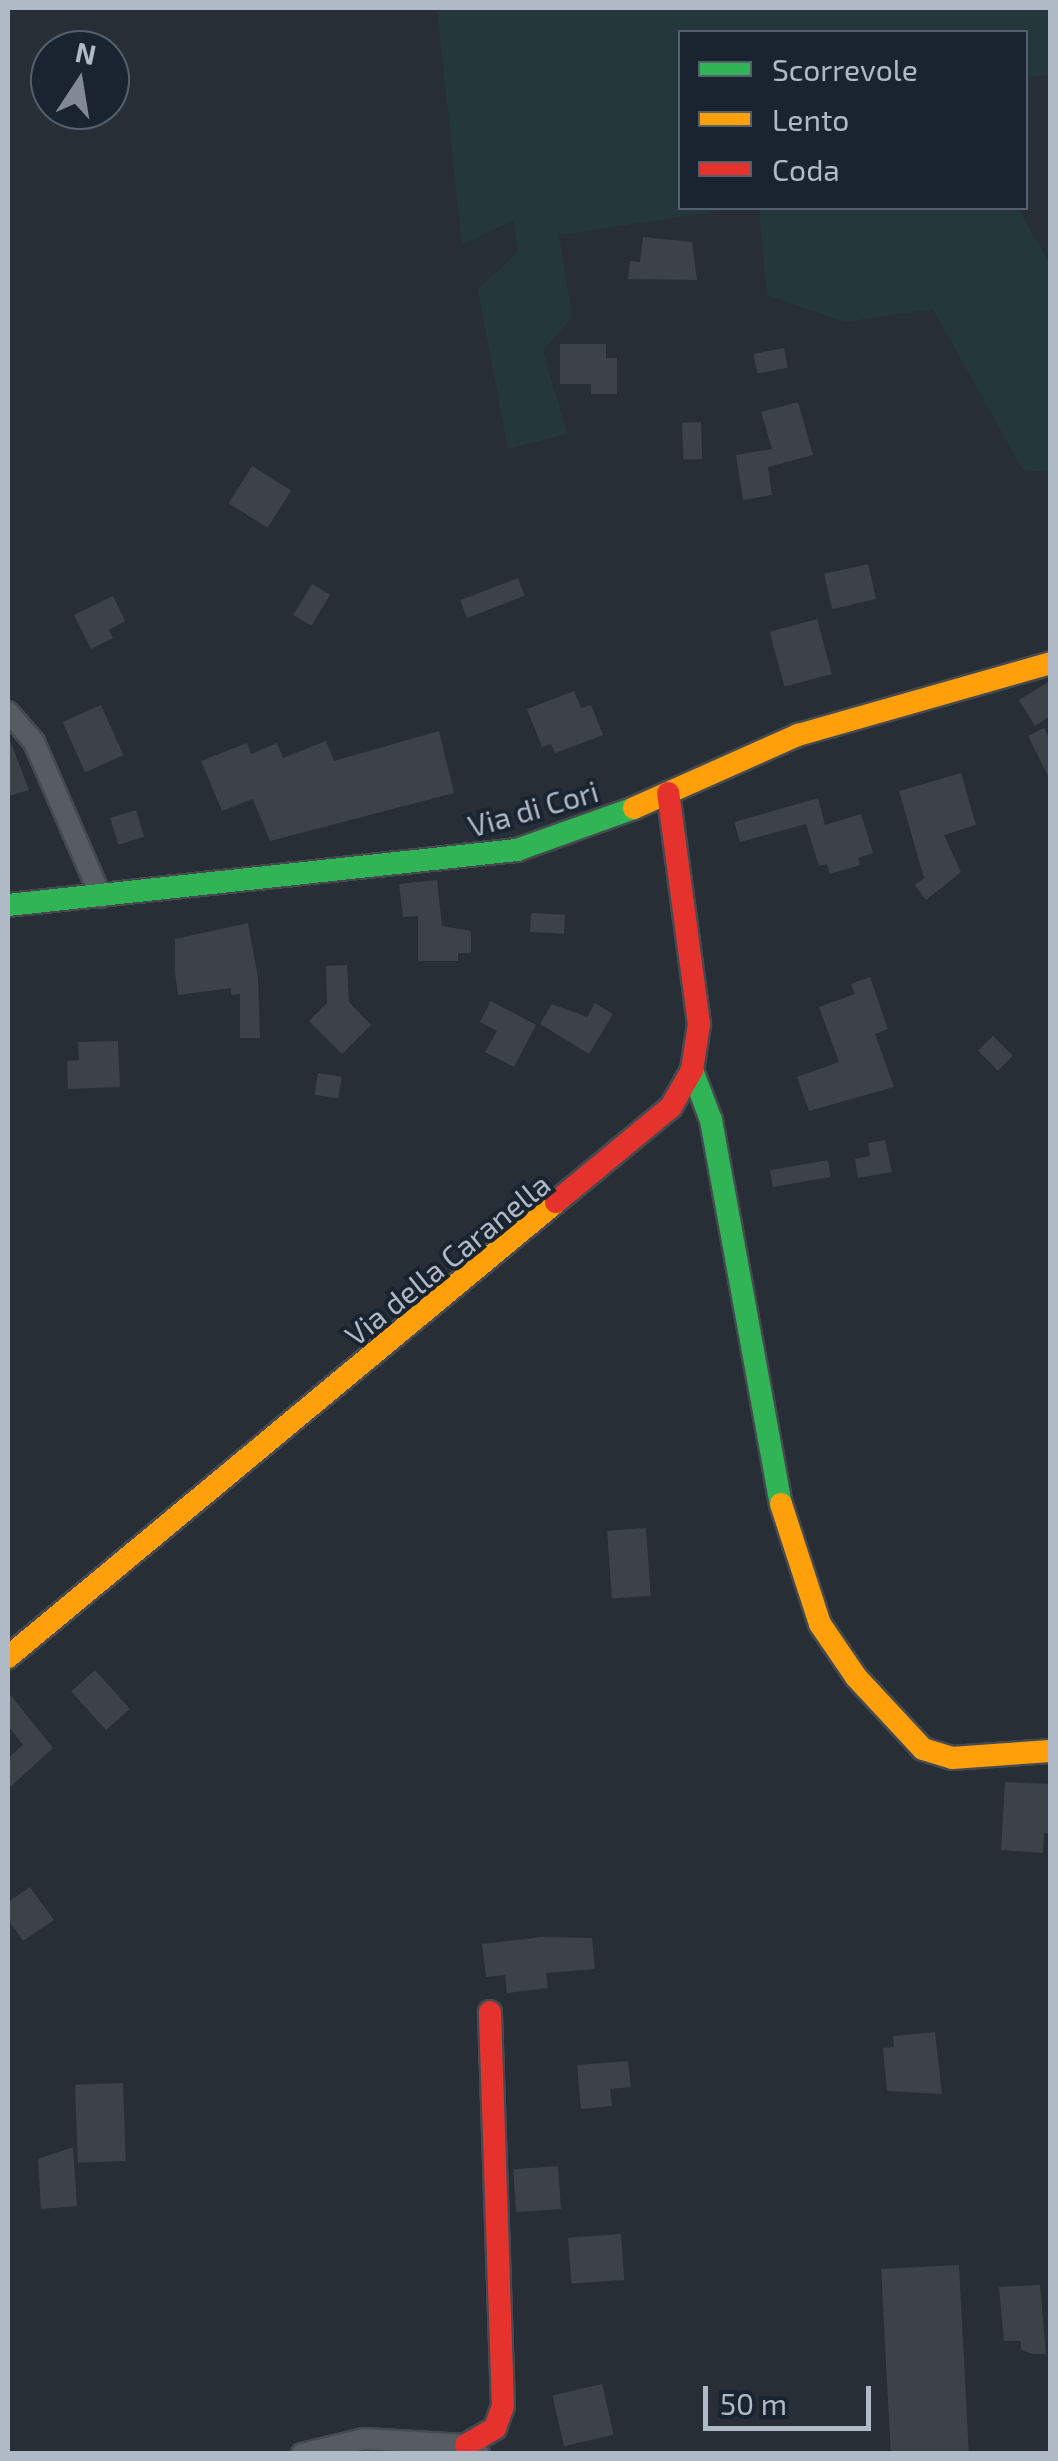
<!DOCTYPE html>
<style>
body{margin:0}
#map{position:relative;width:1058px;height:2461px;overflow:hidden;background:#272e35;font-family:"Exo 2",sans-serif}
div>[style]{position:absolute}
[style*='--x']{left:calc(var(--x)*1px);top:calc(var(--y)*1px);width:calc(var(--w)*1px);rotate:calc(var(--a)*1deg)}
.green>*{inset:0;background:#24383b}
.building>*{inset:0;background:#3c4248;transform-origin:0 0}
.roads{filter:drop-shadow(2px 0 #454a50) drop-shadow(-2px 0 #454a50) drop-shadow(0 2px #454a50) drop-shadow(0 -2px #454a50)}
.street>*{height:20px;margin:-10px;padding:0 10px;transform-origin:10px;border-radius:10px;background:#575c63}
.fast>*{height:22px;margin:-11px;padding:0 11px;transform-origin:11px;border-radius:11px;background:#30b455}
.slow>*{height:22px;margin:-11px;padding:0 11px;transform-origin:11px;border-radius:11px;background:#ff9f0a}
.jam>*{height:22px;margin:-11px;padding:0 11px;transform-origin:11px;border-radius:11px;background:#e5322d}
span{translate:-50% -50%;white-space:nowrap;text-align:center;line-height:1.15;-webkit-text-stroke:8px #1a2430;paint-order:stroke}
.street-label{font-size:30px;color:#b0bac7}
.frame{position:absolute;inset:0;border:10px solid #b0bac7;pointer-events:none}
.legend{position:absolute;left:678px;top:30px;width:350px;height:180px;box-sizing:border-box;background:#1a2430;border:2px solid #56606c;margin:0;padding:12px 18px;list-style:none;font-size:30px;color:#b0bac7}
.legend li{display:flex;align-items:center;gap:20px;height:50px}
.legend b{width:50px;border:2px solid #56606c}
.north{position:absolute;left:30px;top:30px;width:100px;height:100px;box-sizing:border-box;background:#1a2430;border:2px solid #56606c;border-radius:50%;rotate:12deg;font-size:28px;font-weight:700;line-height:40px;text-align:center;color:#b0bac7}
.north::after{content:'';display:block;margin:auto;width:35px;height:45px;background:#808994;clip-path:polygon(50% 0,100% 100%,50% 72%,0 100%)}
.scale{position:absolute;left:703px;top:2386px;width:168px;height:45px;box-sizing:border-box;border:5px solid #b0bac7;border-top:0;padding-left:12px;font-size:30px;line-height:35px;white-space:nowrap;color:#b0bac7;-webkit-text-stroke:8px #1a2430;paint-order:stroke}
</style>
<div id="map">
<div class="green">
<i style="clip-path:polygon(437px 8px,1050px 8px,1050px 75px,1027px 77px,1026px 89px,1026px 32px,680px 32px,680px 208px,739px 208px,559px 235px,572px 317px,543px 351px,567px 434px,508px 449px,478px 290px,518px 251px,513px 220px,462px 245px)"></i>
<i style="clip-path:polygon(759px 208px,1018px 208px,1048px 261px,1050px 470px,1024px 472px,933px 309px,845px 322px,767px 295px)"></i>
</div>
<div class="building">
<i style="clip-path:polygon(643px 237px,692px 242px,697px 280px,628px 279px,630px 261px,640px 262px)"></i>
<i style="clip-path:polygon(560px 344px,606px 344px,606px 358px,617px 358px,617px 394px,591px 394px,591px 384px,560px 384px)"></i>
<i style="left:784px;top:348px;width:20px;height:31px;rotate:79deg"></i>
<i style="clip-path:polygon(798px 402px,813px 455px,768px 467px,772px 495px,743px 500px,736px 455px,772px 449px,761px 412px)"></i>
<i style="left:701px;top:422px;width:37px;height:19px;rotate:88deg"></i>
<i style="left:252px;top:466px;width:46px;height:44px;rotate:32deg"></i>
<i style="left:868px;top:564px;width:36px;height:45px;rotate:77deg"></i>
<i style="left:518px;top:578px;width:19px;height:62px;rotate:69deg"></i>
<i style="left:312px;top:584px;width:21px;height:36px;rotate:31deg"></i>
<i style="clip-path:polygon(113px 596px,125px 621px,109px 630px,113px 638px,91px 649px,74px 615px)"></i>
<i style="left:817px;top:619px;width:57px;height:49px;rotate:75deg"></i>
<i style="clip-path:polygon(1050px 681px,1050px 716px,1035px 726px,1019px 700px)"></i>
<i style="clip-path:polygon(574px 691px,581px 708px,591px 705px,603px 735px,555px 753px,551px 744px,542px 747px,527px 709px)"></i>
<i style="left:101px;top:705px;width:55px;height:42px;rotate:66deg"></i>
<i style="clip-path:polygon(1044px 728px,1050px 740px,1050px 780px,1028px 736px)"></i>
<i style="clip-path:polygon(439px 731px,454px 793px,270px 841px,253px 799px,222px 811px,201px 761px,247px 743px,251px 754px,277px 743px,283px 758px,326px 741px,334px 761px)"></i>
<i style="clip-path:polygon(8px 735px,29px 790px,8px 796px)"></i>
<i style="clip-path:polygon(961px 773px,976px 825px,944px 835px,961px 872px,926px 900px,915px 885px,924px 878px,899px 791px)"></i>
<i style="clip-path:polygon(818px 798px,825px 825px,861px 814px,873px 853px,858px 858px,860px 865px,830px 874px,827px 864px,819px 866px,806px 824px,740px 842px,734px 822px)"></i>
<i style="left:136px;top:810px;width:28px;height:27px;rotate:73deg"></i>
<i style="clip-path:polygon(437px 880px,442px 926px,471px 931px,471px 953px,458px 953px,458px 961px,418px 961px,418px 916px,403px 917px,399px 884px)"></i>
<i style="left:531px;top:913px;width:34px;height:19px;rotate:3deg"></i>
<i style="clip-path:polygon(248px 923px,258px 978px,260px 1038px,240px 1038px,240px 994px,231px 995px,231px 988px,178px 995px,175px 973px,175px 939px)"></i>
<i style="clip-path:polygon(347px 965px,349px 1002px,371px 1025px,342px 1054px,309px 1021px,327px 1003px,326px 966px)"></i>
<i style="clip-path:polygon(870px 977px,888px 1029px,875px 1034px,894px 1087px,809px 1111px,797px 1077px,839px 1062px,819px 1007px,855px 994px,851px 984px)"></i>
<i style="clip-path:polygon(491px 1001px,536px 1025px,514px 1067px,485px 1052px,497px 1031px,480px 1022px)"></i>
<i style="clip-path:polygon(595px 1003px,613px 1014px,589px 1054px,540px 1024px,552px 1004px,587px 1017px)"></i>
<i style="left:993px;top:1036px;width:28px;height:21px;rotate:45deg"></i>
<i style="clip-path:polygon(118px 1041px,120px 1087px,68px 1089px,67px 1061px,79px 1060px,78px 1042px)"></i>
<i style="left:318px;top:1073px;width:24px;height:22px;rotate:9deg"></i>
<i style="clip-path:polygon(885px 1140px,892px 1172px,858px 1178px,855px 1159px,870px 1156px,868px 1143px)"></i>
<i style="left:828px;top:1160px;width:17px;height:59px;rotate:80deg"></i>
<i style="left:646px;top:1528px;width:68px;height:39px;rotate:86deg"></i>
<i style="left:95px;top:1670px;width:52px;height:32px;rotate:48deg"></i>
<i style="clip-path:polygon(8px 1692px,53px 1748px,8px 1789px,8px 1758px,23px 1745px,8px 1726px)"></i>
<i style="clip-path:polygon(1005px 1782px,1050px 1784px,1050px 1834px,1044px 1833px,1043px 1853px,1001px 1850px)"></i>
<i style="clip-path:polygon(30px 1887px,54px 1920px,23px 1941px,8px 1919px,8px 1902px)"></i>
<i style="clip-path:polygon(542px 1937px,592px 1938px,595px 1969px,546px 1973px,548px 1988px,507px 1993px,505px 1975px,486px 1977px,482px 1944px)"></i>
<i style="clip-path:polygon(935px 2032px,942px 2094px,887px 2091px,883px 2048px,894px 2047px,893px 2036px)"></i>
<i style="clip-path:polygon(628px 2061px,631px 2087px,610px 2089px,612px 2106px,581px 2109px,577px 2065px)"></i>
<i style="left:123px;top:2083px;width:78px;height:48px;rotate:88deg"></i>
<i style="clip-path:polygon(73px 2147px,77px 2206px,41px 2209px,38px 2159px)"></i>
<i style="left:558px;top:2166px;width:43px;height:45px;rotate:86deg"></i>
<i style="left:621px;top:2234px;width:46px;height:53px;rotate:86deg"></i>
<i style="left:959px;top:2265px;width:189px;height:78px;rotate:87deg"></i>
<i style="clip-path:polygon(1040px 2285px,1046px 2354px,1032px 2354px,1021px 2350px,1021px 2341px,1004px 2341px,999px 2287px)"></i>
<i style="left:602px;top:2384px;width:52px;height:51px;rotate:77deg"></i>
</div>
<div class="roads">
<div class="street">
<i style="--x:8;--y:712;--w:40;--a:49"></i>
<i style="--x:34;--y:742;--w:169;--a:66.6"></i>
<i style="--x:302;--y:2454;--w:64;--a:-13.6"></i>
<i style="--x:364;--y:2439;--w:102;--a:3.4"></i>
<i style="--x:466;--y:2445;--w:16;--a:35"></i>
</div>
<div class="fast">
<i style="--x:8;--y:905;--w:512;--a:-6.17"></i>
<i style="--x:517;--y:850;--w:124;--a:-19.7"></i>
<i style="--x:692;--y:1070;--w:53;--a:69.2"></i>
<i style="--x:711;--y:1120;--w:390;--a:79.7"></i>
</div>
<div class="slow">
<i style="--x:634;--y:808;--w:180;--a:-24"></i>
<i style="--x:798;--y:735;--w:262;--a:-15.9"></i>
<i style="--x:781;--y:1504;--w:126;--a:72"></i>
<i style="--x:820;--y:1624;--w:64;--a:55.8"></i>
<i style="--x:856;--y:1677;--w:98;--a:47.1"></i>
<i style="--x:923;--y:1749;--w:30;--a:17"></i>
<i style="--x:952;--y:1758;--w:98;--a:-4.1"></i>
<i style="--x:8;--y:1657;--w:712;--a:-39.7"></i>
</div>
<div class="jam">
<i style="--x:556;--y:1202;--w:149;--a:-39.6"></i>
<i style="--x:671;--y:1107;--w:43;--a:-60.4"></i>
<i style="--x:692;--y:1070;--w:47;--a:-81.3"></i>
<i style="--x:699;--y:1024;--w:233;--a:-97.6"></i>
<i style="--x:466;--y:2445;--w:34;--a:-30"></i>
<i style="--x:495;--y:2428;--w:23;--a:-70"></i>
<i style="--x:503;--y:2406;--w:394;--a:-91.9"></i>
</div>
</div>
<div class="street-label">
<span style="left:533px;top:808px;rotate:-16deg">Via di Cori</span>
<span style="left:447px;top:1259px;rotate:-39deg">Via della Caranella</span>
</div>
<div class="frame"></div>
<ul class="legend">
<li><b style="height:12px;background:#30b455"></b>Scorrevole</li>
<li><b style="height:12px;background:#ff9f0a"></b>Lento</li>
<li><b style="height:12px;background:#e5322d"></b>Coda</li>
</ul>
<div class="north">N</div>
<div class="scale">50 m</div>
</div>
